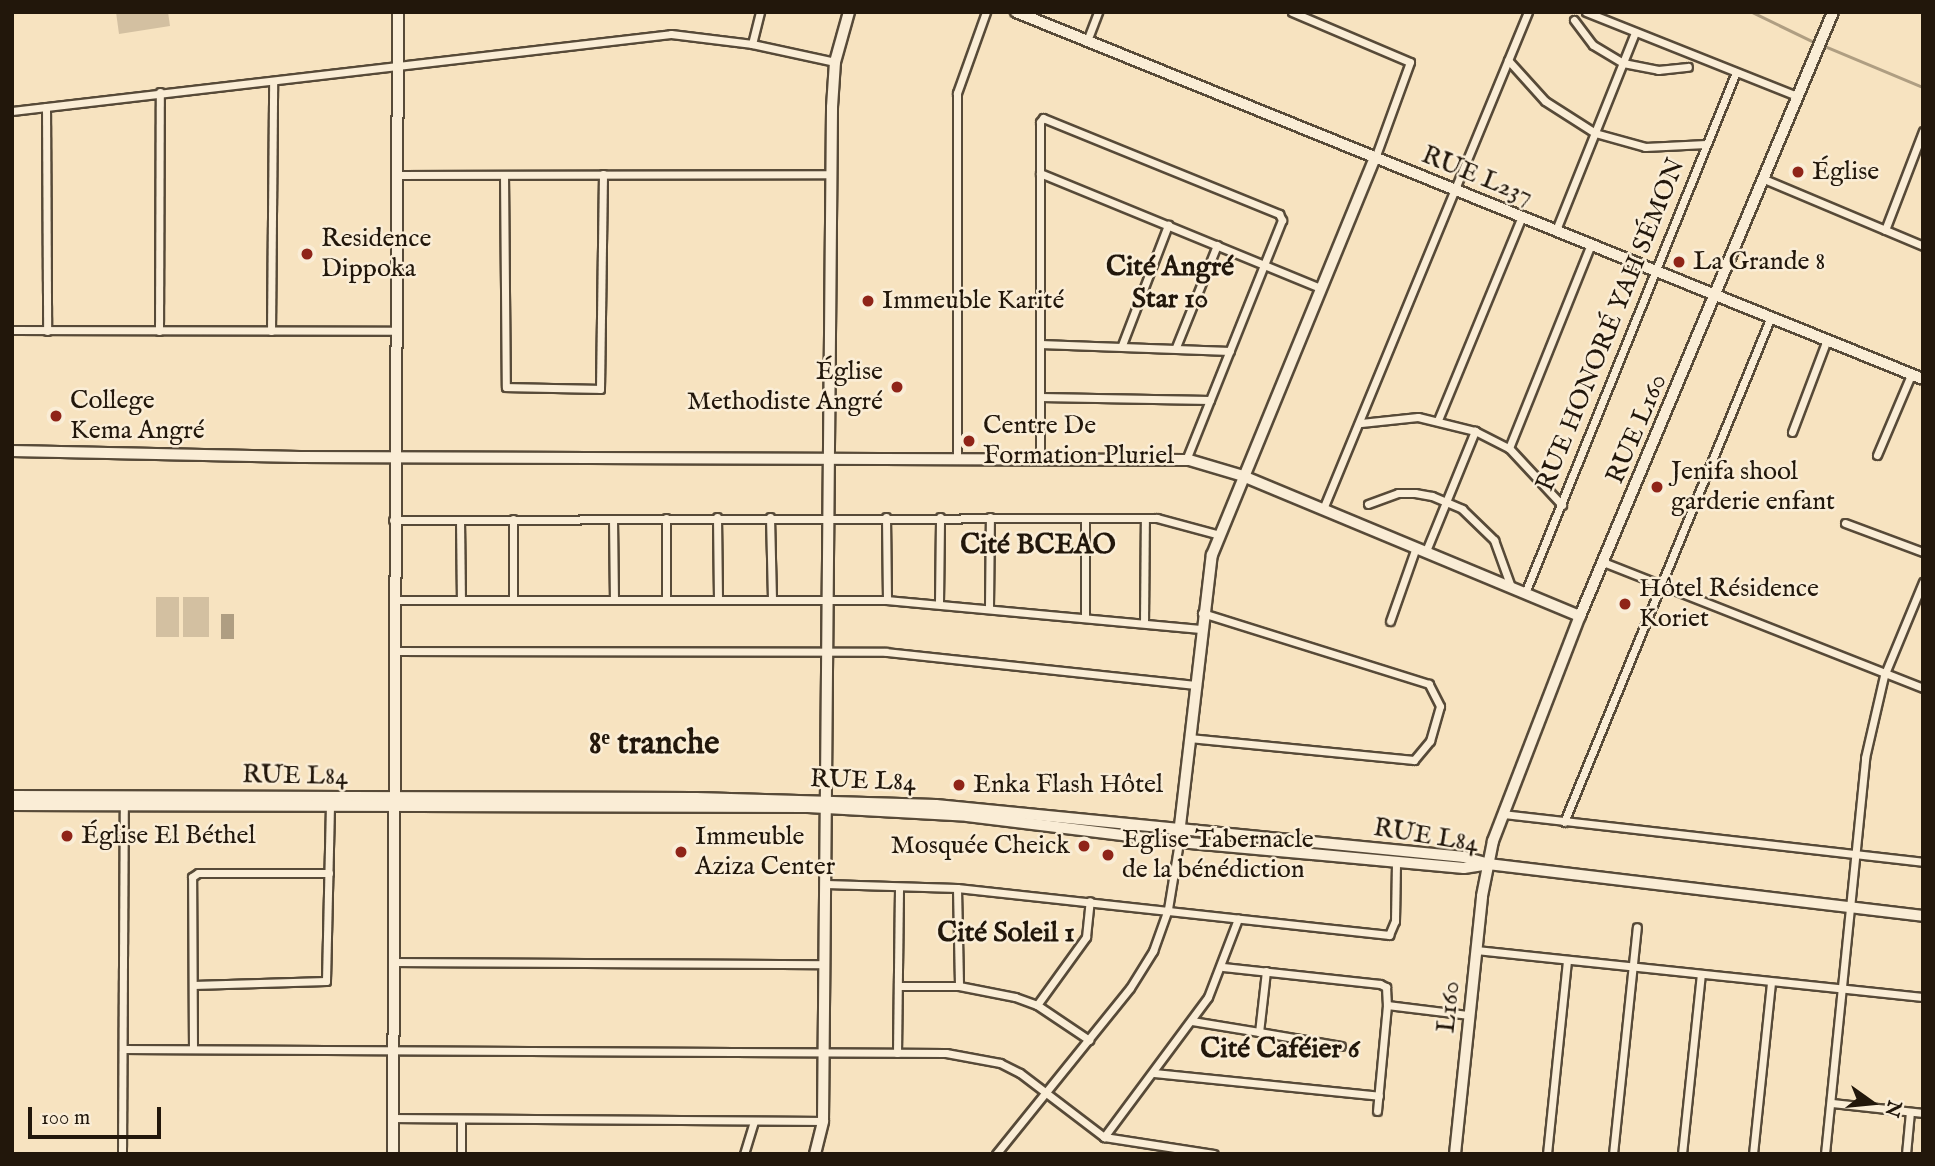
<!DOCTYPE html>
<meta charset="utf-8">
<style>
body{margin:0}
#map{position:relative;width:1935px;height:1166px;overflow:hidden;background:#f7e3c0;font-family:"IM FELL English",serif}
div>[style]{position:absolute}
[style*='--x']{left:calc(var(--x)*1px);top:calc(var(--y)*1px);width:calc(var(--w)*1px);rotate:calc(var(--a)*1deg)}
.green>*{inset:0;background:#d3c0a1;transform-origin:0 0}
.water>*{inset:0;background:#af9e82;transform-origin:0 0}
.stream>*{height:2.5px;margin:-1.25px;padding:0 1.25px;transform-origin:1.25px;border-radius:1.25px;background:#af9e82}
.roads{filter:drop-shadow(2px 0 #574a38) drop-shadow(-2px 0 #574a38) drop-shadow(0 2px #574a38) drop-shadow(0 -2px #574a38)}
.minor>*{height:7px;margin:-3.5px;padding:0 3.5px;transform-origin:3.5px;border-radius:3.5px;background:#faedd6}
.tertiary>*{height:10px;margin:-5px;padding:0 5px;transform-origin:5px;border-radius:5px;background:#faedd6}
.dots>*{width:19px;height:19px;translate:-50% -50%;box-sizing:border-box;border:4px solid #faedd6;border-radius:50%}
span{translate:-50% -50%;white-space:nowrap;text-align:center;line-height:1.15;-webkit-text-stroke:5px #faedd6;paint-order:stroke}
.poi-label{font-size:26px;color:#22170b}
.left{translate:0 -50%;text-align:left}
.right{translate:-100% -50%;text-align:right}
.street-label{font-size:26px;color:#22170b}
.neighbourhood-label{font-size:28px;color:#22170b;font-weight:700}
.district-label{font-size:33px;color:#22170b;font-weight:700}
.frame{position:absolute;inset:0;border:14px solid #22170b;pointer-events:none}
.north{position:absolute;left:1837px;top:1068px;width:70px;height:70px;-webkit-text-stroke:5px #faedd6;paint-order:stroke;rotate:105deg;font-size:19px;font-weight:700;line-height:28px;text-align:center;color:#22170b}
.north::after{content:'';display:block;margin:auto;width:24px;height:32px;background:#22170b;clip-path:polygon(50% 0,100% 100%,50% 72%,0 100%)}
.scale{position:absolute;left:28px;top:1107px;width:133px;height:32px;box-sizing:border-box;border:4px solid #22170b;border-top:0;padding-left:9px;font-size:21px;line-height:24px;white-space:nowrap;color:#22170b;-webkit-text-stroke:5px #faedd6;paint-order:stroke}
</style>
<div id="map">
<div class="green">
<i style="clip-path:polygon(116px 12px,168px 12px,170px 26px,119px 34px)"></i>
<i style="left:156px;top:597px;width:23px;height:40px"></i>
<i style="left:183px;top:597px;width:26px;height:40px"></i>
</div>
<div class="water">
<i style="left:221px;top:614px;width:13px;height:25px"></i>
</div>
<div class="stream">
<i style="--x:1752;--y:12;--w:71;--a:25.8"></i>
<i style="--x:1822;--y:45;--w:109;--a:22.6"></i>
</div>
<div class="roads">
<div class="minor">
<i style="--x:1292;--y:12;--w:128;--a:23"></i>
<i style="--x:1410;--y:62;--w:102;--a:110"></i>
<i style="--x:1586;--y:12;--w:227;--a:21.7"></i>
<i style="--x:1574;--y:20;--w:31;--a:53"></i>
<i style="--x:1593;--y:45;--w:35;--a:31"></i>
<i style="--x:1623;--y:63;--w:36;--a:11"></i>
<i style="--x:1658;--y:70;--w:30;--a:-6"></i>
<i style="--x:1087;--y:41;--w:31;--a:-69"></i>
<i style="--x:752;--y:44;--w:33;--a:-76"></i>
<i style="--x:1508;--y:60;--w:55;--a:47.9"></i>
<i style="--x:1545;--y:101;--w:59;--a:32.6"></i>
<i style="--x:1595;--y:133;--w:52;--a:15.6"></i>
<i style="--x:1645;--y:147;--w:61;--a:-2.8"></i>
<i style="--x:46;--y:107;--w:224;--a:89.7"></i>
<i style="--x:12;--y:111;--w:663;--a:-6.66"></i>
<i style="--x:671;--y:34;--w:82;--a:7"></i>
<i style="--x:752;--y:44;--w:85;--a:12.2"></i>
<i style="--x:1040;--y:173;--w:304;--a:22.3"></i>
<i style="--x:396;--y:175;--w:435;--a:-0.1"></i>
<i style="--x:504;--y:175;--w:212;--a:89.5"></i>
<i style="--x:506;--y:387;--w:94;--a:1.2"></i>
<i style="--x:600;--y:389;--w:215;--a:-89.2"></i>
<i style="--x:1764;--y:179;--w:173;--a:22.8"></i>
<i style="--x:1556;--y:230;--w:213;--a:-68.2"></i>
<i style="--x:1885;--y:230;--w:106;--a:-69"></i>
<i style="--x:12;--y:330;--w:383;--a:0.1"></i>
<i style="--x:159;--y:331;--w:239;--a:-89.8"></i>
<i style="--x:271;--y:331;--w:250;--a:-89.5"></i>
<i style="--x:1040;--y:344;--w:190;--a:2.1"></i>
<i style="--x:1122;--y:345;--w:129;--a:-69"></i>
<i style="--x:1176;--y:347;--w:110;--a:-68.1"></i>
<i style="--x:1040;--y:397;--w:170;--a:1"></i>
<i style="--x:1438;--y:420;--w:221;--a:-67.6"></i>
<i style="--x:1361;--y:423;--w:57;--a:-6"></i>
<i style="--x:1418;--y:417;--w:59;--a:13.8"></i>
<i style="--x:1475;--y:431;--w:38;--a:27"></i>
<i style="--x:1509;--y:448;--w:78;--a:47.1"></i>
<i style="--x:1792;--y:432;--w:96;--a:-69.3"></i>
<i style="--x:1509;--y:448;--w:220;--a:-68.1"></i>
<i style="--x:1877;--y:455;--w:87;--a:-67"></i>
<i style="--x:957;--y:456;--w:363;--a:-90"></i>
<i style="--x:957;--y:93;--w:86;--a:-70.3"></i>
<i style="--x:1040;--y:457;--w:335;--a:-90"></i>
<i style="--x:1040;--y:122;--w:5;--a:-53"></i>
<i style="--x:1043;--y:118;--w:255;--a:22.1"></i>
<i style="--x:1279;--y:214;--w:7;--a:63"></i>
<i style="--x:1282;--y:220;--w:258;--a:111.8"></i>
<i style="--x:1368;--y:504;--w:32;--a:-20"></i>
<i style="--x:1398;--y:493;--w:17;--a:0"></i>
<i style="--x:1415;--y:493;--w:17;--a:10"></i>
<i style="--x:1432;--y:496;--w:33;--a:23"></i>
<i style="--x:1462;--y:509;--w:45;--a:44.1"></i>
<i style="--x:1494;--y:540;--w:50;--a:70.1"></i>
<i style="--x:1323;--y:509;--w:538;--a:-67.59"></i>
<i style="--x:717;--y:517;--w:82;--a:89.3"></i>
<i style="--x:770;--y:517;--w:82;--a:88.6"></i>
<i style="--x:886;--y:517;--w:83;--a:89.3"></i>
<i style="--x:666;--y:518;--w:80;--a:90"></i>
<i style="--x:513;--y:519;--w:80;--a:90"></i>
<i style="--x:613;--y:519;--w:79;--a:89.3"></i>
<i style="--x:1085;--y:519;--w:98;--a:90"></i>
<i style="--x:393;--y:520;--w:764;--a:-0.15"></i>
<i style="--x:1157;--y:518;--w:65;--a:15.1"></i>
<i style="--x:460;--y:520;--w:79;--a:89.3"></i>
<i style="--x:1845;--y:523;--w:83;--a:20.4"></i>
<i style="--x:1426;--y:551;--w:130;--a:-67.8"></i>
<i style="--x:1603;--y:562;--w:344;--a:21.5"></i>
<i style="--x:1525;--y:593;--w:562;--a:-67.95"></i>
<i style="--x:394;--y:600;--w:493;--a:0"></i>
<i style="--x:887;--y:600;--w:314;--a:5.3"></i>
<i style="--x:939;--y:603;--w:86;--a:-89.3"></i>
<i style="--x:989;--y:607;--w:90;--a:-89.4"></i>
<i style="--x:1390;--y:621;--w:78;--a:-70.6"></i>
<i style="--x:1144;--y:623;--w:105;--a:-89.5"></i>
<i style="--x:393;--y:651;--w:493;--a:0.1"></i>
<i style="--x:886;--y:652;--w:310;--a:6.1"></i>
<i style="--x:1189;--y:738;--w:226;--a:5.6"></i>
<i style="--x:1414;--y:760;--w:25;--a:-50"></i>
<i style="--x:1430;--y:741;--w:36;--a:-74"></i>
<i style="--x:1440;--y:706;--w:25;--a:-117"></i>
<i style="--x:1429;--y:684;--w:238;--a:-162.6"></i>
<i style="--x:1503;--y:814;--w:423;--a:6.5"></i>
<i style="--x:1564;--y:822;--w:544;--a:-67.73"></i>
<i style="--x:826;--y:884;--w:131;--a:1.7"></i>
<i style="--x:957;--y:888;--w:435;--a:6.2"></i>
<i style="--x:1389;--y:935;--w:15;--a:-67"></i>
<i style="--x:1395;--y:921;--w:60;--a:-89"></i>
<i style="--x:957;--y:888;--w:98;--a:88.8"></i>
<i style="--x:1476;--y:950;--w:449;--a:6"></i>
<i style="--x:394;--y:962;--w:431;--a:0.3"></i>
<i style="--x:1223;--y:967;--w:158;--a:6.2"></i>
<i style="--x:1380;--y:984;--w:7;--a:27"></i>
<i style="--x:1386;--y:987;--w:18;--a:87"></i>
<i style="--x:1387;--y:1005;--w:83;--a:7"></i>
<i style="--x:1266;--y:971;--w:61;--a:96.5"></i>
<i style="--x:1259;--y:1032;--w:83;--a:9.7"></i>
<i style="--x:193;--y:985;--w:133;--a:-1.7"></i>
<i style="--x:326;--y:981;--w:177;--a:-88.7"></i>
<i style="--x:900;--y:986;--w:59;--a:0"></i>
<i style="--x:959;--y:986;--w:57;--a:11.1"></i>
<i style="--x:1015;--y:997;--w:23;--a:20"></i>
<i style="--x:1037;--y:1005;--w:63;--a:33.9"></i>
<i style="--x:1037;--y:1005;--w:84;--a:-54.2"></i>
<i style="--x:1086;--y:937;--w:36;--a:-84"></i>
<i style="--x:1192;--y:1021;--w:68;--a:9.3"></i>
<i style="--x:123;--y:1049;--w:823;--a:0.28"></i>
<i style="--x:946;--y:1053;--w:55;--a:10.5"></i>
<i style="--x:1000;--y:1063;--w:22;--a:27"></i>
<i style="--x:1020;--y:1073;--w:106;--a:37.3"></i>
<i style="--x:1104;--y:1137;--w:111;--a:8.8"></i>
<i style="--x:193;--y:1049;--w:172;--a:-90.3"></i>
<i style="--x:192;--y:877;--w:7;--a:-34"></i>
<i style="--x:198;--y:873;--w:131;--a:0"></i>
<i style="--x:897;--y:1053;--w:166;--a:-89.3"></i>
<i style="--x:1154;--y:1073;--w:226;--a:5.8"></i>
<i style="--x:1832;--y:1103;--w:92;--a:6.3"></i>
<i style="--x:1377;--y:1111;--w:106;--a:-84.6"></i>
<i style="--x:393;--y:1118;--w:430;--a:0.4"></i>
<i style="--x:461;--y:1119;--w:35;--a:90"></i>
<i style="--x:1104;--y:1137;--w:174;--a:-53.4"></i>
<i style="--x:1208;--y:997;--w:84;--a:-69"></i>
<i style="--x:122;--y:1154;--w:353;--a:-89.7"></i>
<i style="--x:744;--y:1154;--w:34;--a:-73"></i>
<i style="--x:996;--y:1154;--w:213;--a:-51.1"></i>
<i style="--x:1130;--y:988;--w:44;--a:-58.1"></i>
<i style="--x:1153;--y:951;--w:45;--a:-70.3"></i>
<i style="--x:1168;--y:909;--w:68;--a:-80.7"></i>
<i style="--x:1547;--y:1154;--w:194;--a:-84.1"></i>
<i style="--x:1613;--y:1154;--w:228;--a:-84"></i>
<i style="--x:1682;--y:1154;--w:181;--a:-84"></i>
<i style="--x:1753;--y:1154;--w:173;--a:-84"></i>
<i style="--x:1825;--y:1154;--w:398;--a:-84.2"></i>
<i style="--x:1865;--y:758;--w:84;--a:-77"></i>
<i style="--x:1884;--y:676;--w:102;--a:-67.5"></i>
<i style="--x:1906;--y:1154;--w:42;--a:-84.6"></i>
</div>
<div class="tertiary">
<i style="--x:1016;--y:12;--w:978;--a:22.03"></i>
<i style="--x:12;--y:451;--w:288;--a:1.2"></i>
<i style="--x:300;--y:457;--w:889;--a:0.19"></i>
<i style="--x:1189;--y:460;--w:56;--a:16.5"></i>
<i style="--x:1243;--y:476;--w:365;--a:22.6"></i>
<i style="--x:12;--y:796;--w:684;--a:0.17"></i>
<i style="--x:696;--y:798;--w:240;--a:1.7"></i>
<i style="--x:936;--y:805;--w:531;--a:5.62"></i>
<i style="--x:1464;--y:857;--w:25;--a:16"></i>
<i style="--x:1488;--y:864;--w:438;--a:6.8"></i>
<i style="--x:12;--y:805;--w:796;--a:0.14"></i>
<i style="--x:808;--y:807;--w:159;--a:3.2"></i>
<i style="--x:967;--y:816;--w:214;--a:7"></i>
<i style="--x:1179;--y:842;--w:286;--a:5.2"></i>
<i style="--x:1464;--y:868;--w:24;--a:-9"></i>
<i style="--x:1179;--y:834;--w:281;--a:-83.3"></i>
<i style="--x:1212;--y:555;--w:429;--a:-67.7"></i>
<i style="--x:393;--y:1154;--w:1142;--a:-89.75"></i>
<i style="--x:815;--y:1154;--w:34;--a:-76"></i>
<i style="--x:823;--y:1121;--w:1014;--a:-89.49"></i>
<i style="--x:832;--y:107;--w:45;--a:-86.2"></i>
<i style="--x:835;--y:62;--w:52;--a:-74.4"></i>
<i style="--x:1455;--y:1154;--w:259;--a:-84"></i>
<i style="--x:1482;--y:896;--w:56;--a:-78.7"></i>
<i style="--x:1493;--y:841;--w:241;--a:-68.9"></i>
<i style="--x:1580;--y:616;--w:655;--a:-67.27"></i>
</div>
</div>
<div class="dots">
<i style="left:1798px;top:172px;background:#8f2418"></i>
<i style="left:307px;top:254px;background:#8f2418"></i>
<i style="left:1679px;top:262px;background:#8f2418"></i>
<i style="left:868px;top:301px;background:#8f2418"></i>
<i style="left:897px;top:387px;background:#8f2418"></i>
<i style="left:56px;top:416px;background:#8f2418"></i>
<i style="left:969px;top:441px;background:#8f2418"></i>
<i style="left:1657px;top:487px;background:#8f2418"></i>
<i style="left:1625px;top:604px;background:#8f2418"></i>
<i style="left:959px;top:785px;background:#8f2418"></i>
<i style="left:67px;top:836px;background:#8f2418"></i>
<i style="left:1084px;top:846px;background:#8f2418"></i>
<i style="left:681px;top:852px;background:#8f2418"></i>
<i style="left:1108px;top:855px;background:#8f2418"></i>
</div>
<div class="poi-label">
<span class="left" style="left:1812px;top:172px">Église</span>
<span class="left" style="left:321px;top:254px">Residence<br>Dippoka</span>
<span class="left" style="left:1693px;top:262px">La Grande 8</span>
<span class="left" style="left:882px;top:301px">Immeuble Karité</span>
<span class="right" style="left:883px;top:387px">Église<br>Methodiste Angré</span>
<span class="left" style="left:70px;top:416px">College<br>Kema Angré</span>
<span class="left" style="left:983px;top:441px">Centre De<br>Formation Pluriel</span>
<span class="left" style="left:1671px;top:487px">Jenifa shool<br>garderie enfant</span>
<span class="left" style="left:1639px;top:604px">Hôtel Résidence<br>Koriet</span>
<span class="left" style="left:973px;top:785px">Enka Flash Hôtel</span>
<span class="left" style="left:81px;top:836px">Église El Béthel</span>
<span class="left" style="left:695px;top:852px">Immeuble<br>Aziza Center</span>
<span class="left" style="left:1122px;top:855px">Eglise Tabernacle<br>de la bénédiction</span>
<span class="right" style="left:1070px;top:846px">Mosquée Cheick</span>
</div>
<div class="street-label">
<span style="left:1477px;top:176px;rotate:22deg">RUE L237</span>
<span style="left:1611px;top:325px;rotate:-68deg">RUE HONORÉ YAH SÉMON</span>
<span style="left:1637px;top:429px;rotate:-67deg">RUE L160</span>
<span style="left:295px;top:776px;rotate:1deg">RUE L84</span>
<span style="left:863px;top:781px;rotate:2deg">RUE L84</span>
<span style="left:1426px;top:836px;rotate:9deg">RUE L84</span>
<span style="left:1449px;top:1007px;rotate:-84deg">L160</span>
</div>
<div class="neighbourhood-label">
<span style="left:1170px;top:284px">Cité Angré<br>Star 10</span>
<span style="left:1038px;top:546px">Cité BCEAO</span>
<span style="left:1006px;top:934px">Cité Soleil 1</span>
<span style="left:1280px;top:1050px">Cité Caféier 6</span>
</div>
<div class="district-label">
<span style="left:654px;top:745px">8ᵉ tranche</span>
</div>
<div class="frame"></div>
<div class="north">N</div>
<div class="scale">100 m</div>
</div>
